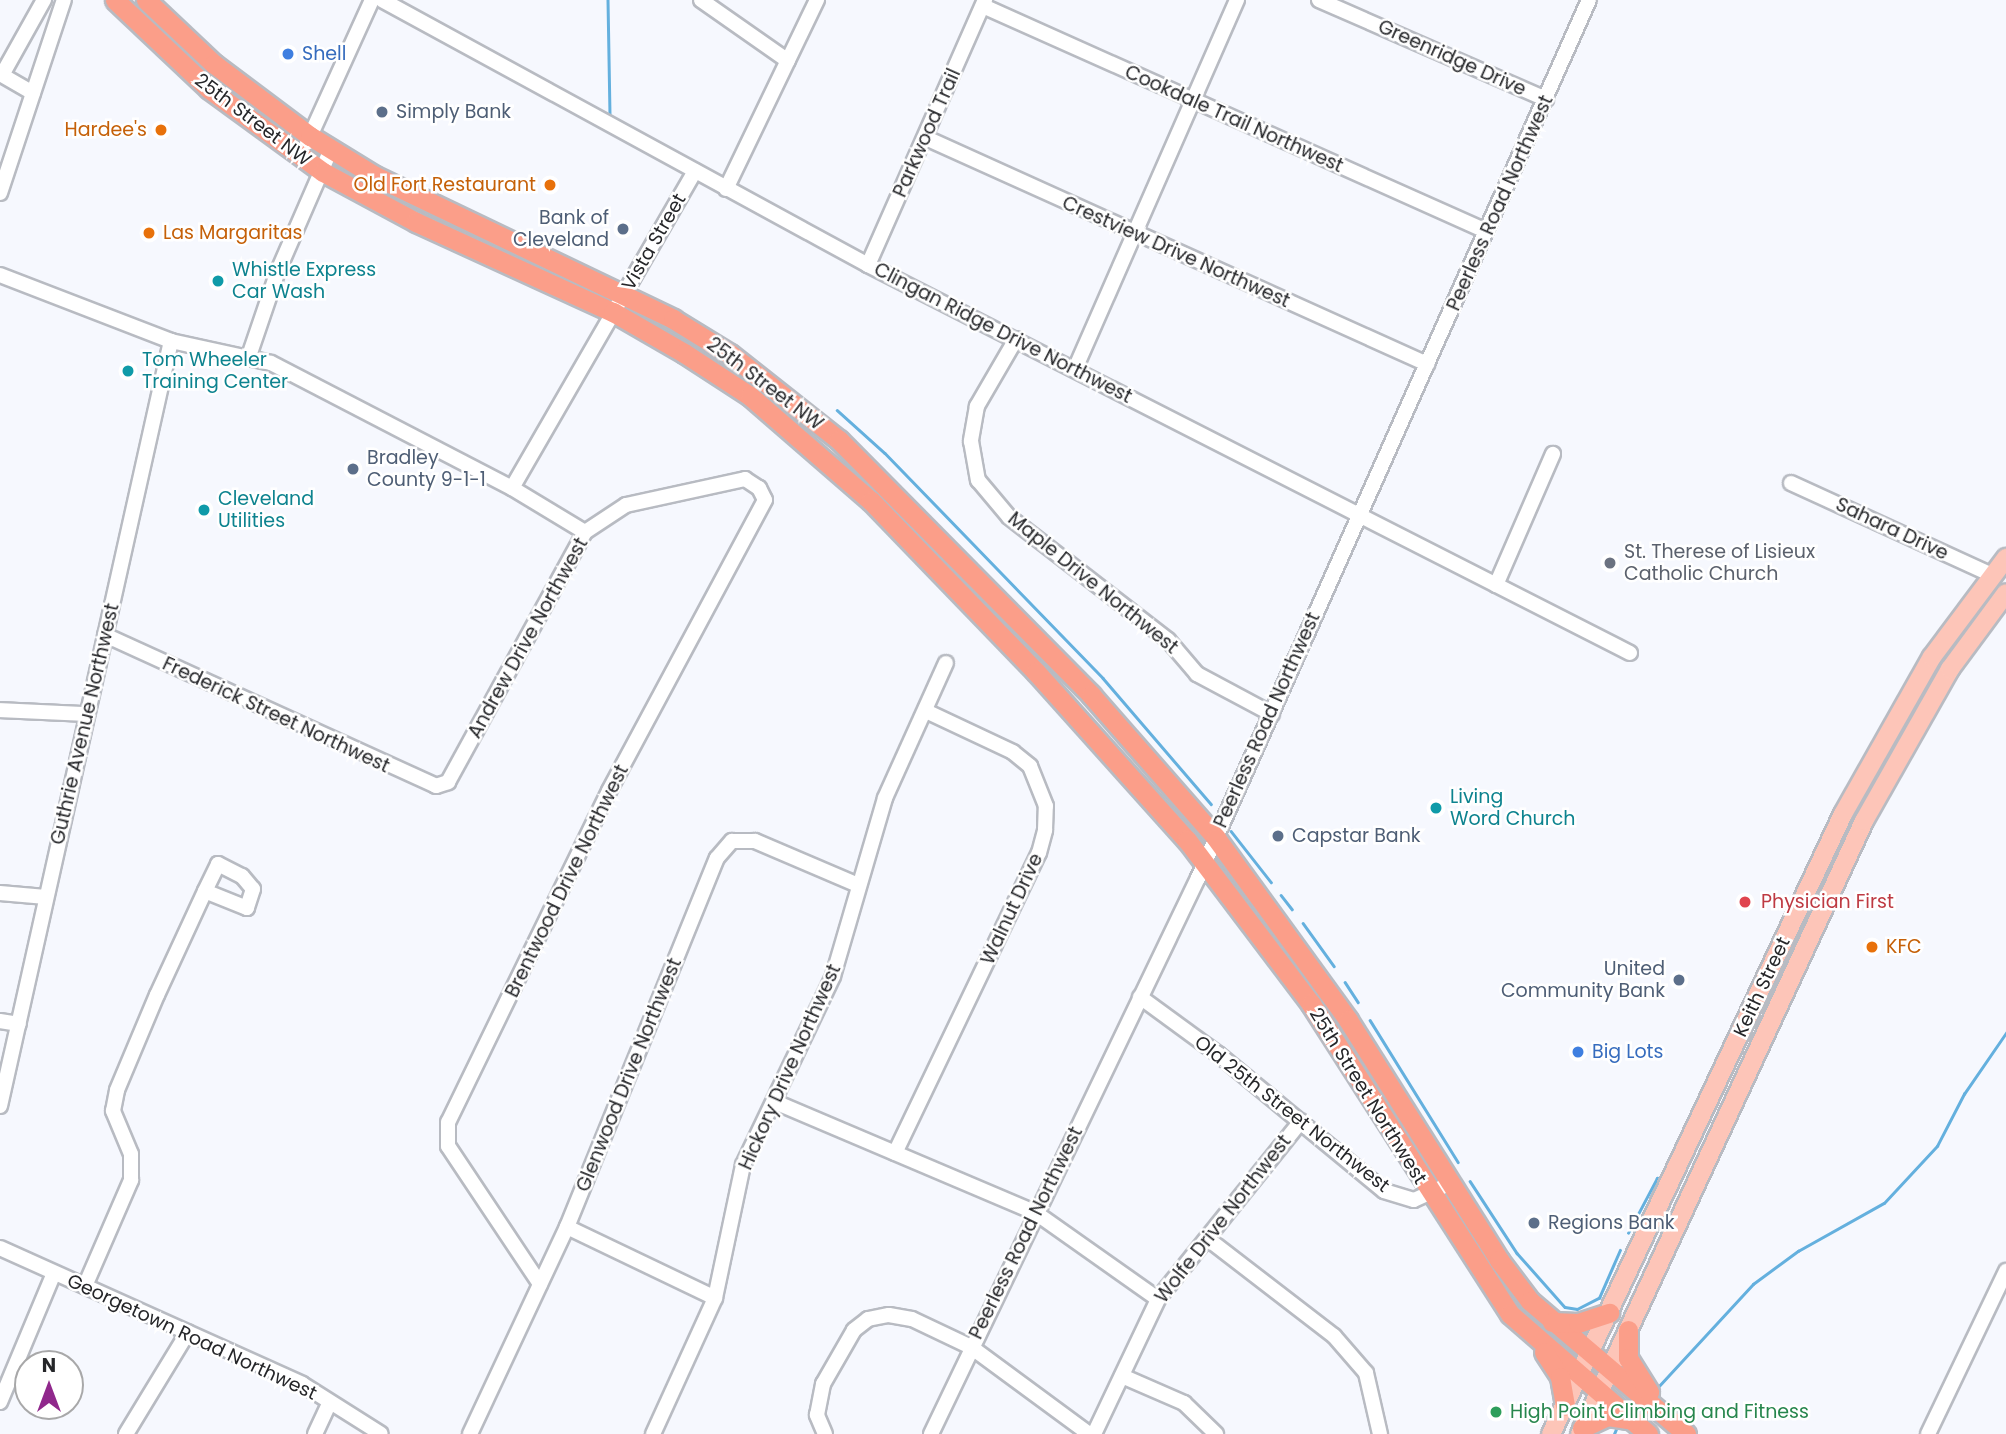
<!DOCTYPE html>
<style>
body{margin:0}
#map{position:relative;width:2006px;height:1434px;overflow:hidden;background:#f6f8fe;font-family:Poppins,sans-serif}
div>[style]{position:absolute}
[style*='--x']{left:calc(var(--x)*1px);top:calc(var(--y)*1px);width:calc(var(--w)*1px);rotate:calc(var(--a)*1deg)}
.stream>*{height:2.5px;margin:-1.25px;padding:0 1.25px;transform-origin:1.25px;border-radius:1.25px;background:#64b0de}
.roads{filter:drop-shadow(2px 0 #b8bbc2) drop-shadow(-2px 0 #b8bbc2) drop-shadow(0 2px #b8bbc2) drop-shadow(0 -2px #b8bbc2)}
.minor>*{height:14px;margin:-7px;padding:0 7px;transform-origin:7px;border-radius:7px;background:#fff}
.major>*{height:18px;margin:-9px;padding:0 9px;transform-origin:9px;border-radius:9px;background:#fdc5b8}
.highway>*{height:19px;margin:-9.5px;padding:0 9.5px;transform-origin:9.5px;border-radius:9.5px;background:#fb9e89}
.dots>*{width:19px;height:19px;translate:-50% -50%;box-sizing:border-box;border:4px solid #fff;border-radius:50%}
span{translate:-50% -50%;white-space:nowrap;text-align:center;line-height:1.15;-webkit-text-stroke:5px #fff;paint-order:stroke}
.shop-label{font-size:19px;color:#366cbe}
.left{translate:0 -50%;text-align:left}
.street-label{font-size:19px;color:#252629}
.service-label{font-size:19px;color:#4e5e75}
.right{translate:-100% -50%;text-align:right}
.food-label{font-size:19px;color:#c56008}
.culture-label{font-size:19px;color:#0d838f}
.worship-label{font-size:19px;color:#5b616d}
.health-label{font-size:19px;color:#be3a42}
.leisure-label{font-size:19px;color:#27864d}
.north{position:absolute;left:14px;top:1350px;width:70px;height:70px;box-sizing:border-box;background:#fff;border:2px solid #a8a8a9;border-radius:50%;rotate:0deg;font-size:19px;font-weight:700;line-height:28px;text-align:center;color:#252629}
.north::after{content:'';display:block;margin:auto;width:24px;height:32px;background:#90288c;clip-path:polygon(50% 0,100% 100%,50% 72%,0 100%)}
</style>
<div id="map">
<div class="stream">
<i style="--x:608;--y:0;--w:117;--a:89"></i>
<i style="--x:837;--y:410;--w:64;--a:41.9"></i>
<i style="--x:885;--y:453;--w:313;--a:45.9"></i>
<i style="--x:1103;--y:678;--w:166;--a:49.4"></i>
<i style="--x:1231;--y:831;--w:65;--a:51.9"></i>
<i style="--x:1281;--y:895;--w:18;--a:52"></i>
<i style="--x:1303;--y:923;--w:53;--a:54.2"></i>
<i style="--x:1345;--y:982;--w:24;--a:57"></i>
<i style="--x:1370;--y:1020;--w:167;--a:58.2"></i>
<i style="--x:1470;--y:1181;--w:86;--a:56.9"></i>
<i style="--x:1517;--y:1253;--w:72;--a:48.4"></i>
<i style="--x:1565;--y:1307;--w:12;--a:9"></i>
<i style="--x:1577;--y:1309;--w:25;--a:-27"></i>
<i style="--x:1599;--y:1298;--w:52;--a:-66.4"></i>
<i style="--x:1628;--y:1233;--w:62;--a:-62.2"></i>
<i style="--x:1657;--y:1178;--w:5;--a:37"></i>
<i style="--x:1658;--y:1387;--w:140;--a:-47.3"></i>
<i style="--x:1753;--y:1284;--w:56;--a:-36.3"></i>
<i style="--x:1798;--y:1251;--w:98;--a:-29.2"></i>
<i style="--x:1884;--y:1203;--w:78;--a:-47.1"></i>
<i style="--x:1937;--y:1146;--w:59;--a:-62.6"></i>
<i style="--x:1964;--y:1094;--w:74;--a:-55.5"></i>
<i style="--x:1614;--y:1434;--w:8;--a:-67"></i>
</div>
<div class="roads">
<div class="minor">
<i style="--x:382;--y:0;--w:554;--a:28.6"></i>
<i style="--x:868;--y:265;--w:855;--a:26.98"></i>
<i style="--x:701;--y:0;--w:106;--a:35"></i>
<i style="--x:1319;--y:0;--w:248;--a:23.6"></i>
<i style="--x:983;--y:6;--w:551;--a:24.1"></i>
<i style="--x:33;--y:93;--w:36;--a:-150"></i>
<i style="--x:2;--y:75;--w:86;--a:-60.8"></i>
<i style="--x:926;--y:138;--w:550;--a:24.28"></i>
<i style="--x:307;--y:143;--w:157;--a:-65.6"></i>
<i style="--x:726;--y:189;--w:210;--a:-64.3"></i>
<i style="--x:0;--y:193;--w:203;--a:-71.7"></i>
<i style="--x:868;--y:265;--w:290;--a:-66.2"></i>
<i style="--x:0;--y:275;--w:183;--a:21.1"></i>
<i style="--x:171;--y:341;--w:102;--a:12.4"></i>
<i style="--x:271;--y:363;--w:271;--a:27.4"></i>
<i style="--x:512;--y:488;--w:85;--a:31.1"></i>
<i style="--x:1016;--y:339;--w:78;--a:120.2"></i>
<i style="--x:977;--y:406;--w:36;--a:100"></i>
<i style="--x:971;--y:441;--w:40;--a:80"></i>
<i style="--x:978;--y:480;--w:48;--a:50"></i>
<i style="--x:1009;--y:517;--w:201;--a:37.7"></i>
<i style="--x:1168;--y:640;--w:45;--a:49.5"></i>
<i style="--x:1197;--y:674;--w:85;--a:28.1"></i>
<i style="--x:249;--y:356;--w:90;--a:-71.2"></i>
<i style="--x:278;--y:271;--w:133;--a:-66.5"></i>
<i style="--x:1075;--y:369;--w:403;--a:-66.3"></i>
<i style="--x:1791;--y:483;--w:221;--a:24.6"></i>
<i style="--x:512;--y:488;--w:366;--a:-60"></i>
<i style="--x:1496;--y:585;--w:143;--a:-66.5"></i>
<i style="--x:105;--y:635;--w:364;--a:24.5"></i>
<i style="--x:436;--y:786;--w:13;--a:-18"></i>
<i style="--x:448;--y:782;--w:285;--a:-61.3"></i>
<i style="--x:585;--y:532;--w:49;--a:-33.4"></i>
<i style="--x:626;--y:505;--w:122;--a:-12.3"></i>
<i style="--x:745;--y:479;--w:17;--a:33"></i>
<i style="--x:759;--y:488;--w:13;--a:63"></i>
<i style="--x:765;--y:500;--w:330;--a:118.2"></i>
<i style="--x:609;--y:791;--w:368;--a:115.9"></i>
<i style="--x:448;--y:1122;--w:24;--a:90"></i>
<i style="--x:448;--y:1146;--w:166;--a:56.3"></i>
<i style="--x:0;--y:710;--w:86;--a:2.7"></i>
<i style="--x:0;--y:893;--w:46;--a:5"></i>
<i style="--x:1140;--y:997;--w:97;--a:36.2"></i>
<i style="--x:1218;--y:1054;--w:215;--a:39.5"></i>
<i style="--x:1384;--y:1191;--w:31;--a:17"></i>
<i style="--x:1414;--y:1200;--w:41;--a:-24.7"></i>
<i style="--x:0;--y:1021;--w:19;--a:9"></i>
<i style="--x:775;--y:1102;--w:284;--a:23"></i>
<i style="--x:1036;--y:1213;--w:149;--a:35.2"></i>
<i style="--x:0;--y:1106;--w:784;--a:-77.4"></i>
<i style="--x:895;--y:1153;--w:333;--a:-64.4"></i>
<i style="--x:1039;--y:853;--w:24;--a:-75"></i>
<i style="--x:1045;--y:830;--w:24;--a:-88"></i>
<i style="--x:1046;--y:806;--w:43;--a:-111.8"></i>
<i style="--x:1030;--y:766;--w:22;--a:-141"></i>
<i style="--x:1013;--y:752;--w:94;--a:-154.8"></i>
<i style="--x:567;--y:1227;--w:164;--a:25.6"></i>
<i style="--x:1208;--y:1239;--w:159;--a:37.6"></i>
<i style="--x:1334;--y:1336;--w:49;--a:49.1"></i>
<i style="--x:1366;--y:1373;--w:63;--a:77.1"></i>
<i style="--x:0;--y:1248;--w:331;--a:24.2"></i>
<i style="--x:302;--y:1384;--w:93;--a:32.3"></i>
<i style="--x:85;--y:1286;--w:116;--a:-66.5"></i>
<i style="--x:131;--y:1180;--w:26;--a:-90"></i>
<i style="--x:131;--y:1154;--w:47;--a:-112.7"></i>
<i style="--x:113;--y:1111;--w:21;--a:-79"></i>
<i style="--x:117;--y:1090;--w:103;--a:-67.2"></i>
<i style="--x:157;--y:995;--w:115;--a:-65.2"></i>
<i style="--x:205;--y:891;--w:30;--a:-64"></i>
<i style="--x:218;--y:864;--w:27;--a:27"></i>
<i style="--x:242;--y:876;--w:17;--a:50"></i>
<i style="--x:253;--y:889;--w:20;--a:108"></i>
<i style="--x:247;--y:908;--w:45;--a:-158"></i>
<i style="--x:1122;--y:1376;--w:68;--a:23.5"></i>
<i style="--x:1184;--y:1403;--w:45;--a:44.1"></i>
<i style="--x:0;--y:1402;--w:140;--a:-67.3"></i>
<i style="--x:126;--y:1434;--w:119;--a:-58.7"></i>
<i style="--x:315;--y:1434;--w:35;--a:-65"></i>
<i style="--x:470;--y:1434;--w:229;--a:-64.9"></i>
<i style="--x:567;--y:1227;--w:398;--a:-67.9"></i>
<i style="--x:717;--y:858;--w:23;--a:-49"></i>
<i style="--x:732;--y:841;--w:23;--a:0"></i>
<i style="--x:755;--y:841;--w:112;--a:23.1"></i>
<i style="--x:653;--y:1434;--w:149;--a:-65.5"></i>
<i style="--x:715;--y:1298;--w:136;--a:-78.1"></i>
<i style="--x:743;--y:1165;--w:209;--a:-64.5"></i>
<i style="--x:833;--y:976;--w:185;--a:-73.7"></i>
<i style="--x:885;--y:798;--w:148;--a:-65.7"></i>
<i style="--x:825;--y:1434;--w:21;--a:-113"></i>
<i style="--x:817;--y:1415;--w:32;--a:-79"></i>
<i style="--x:823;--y:1384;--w:62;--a:-60.1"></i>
<i style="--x:854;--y:1330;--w:18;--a:-38"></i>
<i style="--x:868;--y:1319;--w:21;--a:-11"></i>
<i style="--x:889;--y:1315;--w:23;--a:10"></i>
<i style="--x:912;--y:1319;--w:65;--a:25.4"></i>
<i style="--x:971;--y:1347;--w:147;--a:36.4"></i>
<i style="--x:931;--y:1434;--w:617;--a:-64.35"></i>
<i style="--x:1198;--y:878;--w:961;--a:-66"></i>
<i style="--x:1094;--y:1434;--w:149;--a:-64.6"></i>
<i style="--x:1158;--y:1299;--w:228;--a:-51.2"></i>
<i style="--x:1928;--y:1434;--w:181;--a:-64.4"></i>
</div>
<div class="major">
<i style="--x:1551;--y:1434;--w:685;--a:-64.78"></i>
<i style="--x:1843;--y:814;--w:180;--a:-60.5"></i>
<i style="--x:1932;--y:657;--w:124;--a:-53.2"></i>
<i style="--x:1580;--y:1434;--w:676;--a:-65.14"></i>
<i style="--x:1864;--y:821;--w:175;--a:-60.5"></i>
<i style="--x:1950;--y:669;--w:94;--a:-53.6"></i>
</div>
<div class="highway">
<i style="--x:115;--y:0;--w:129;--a:43.4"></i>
<i style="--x:209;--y:89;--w:141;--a:36.1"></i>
<i style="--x:323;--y:172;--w:106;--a:28.3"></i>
<i style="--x:416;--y:222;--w:217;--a:24.6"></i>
<i style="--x:613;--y:312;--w:82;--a:30"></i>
<i style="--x:684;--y:353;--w:79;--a:33.1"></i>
<i style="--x:750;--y:396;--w:160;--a:41"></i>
<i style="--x:871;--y:501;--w:238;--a:46"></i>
<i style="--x:1036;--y:672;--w:226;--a:48.1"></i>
<i style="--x:1187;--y:840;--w:206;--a:52.9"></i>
<i style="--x:1311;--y:1004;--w:368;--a:57.3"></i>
<i style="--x:1510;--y:1314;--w:183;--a:41"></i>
<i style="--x:146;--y:0;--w:93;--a:43.3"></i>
<i style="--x:214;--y:64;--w:120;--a:36.9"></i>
<i style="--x:310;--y:136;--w:76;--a:31.6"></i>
<i style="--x:375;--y:176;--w:331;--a:25.6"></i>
<i style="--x:673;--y:319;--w:67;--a:31.6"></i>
<i style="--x:730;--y:354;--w:139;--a:38.3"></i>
<i style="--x:839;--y:440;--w:359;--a:45.3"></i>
<i style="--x:1091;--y:695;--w:190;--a:48.8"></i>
<i style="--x:1216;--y:838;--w:225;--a:54"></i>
<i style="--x:1348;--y:1020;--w:284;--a:57.8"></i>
<i style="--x:1499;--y:1260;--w:51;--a:52.9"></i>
<i style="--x:1530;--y:1301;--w:205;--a:40.4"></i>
<i style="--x:1552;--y:1322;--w:26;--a:2"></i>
<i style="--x:1578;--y:1323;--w:33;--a:-18"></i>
<i style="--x:1628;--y:1330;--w:28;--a:90"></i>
<i style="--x:1628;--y:1358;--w:40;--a:58"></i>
<i style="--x:1544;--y:1352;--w:30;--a:57"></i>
<i style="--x:1560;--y:1377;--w:29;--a:80"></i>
<i style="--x:1582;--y:1428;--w:29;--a:-25"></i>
<i style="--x:1608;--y:1416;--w:25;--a:9"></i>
</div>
</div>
<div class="dots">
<i style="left:288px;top:54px;background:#3f7fe0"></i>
<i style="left:382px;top:112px;background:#5c6f8a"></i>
<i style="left:161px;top:130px;background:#e8710a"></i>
<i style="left:550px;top:185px;background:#e8710a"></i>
<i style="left:623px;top:229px;background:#5c6f8a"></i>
<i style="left:149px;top:233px;background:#e8710a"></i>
<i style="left:218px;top:281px;background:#0f9aa8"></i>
<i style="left:128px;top:371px;background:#0f9aa8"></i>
<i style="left:353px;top:469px;background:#5c6f8a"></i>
<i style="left:204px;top:510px;background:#0f9aa8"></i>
<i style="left:1610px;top:563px;background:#6b7280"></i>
<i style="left:1436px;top:808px;background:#0f9aa8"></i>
<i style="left:1278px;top:836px;background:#5c6f8a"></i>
<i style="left:1745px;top:902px;background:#e0444e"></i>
<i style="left:1872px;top:947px;background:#e8710a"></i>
<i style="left:1679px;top:980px;background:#5c6f8a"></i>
<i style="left:1578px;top:1052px;background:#3f7fe0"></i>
<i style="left:1534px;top:1223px;background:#5c6f8a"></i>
<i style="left:1496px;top:1412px;background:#2e9e5b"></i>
</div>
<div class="shop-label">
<span class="left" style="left:302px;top:54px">Shell</span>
<span class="left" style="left:1592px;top:1052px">Big Lots</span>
</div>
<div class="street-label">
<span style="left:1452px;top:58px;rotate:24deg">Greenridge Drive</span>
<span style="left:1234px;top:119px;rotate:24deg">Cookdale Trail Northwest</span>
<span style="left:253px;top:120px;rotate:37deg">25th Street NW</span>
<span style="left:927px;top:133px;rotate:-66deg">Parkwood Trail</span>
<span style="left:1500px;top:203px;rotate:-66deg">Peerless Road Northwest</span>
<span style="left:654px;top:242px;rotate:-60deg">Vista Street</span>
<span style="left:1176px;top:252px;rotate:24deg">Crestview Drive Northwest</span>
<span style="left:1003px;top:333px;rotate:27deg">Clingan Ridge Drive Northwest</span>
<span style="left:765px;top:384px;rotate:37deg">25th Street NW</span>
<span style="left:1892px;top:529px;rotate:25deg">Sahara Drive</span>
<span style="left:1093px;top:583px;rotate:39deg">Maple Drive Northwest</span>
<span style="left:528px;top:638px;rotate:-61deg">Andrew Drive Northwest</span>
<span style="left:276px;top:715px;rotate:25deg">Frederick Street Northwest</span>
<span style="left:1267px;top:720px;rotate:-66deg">Peerless Road Northwest</span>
<span style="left:85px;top:724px;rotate:-77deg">Guthrie Avenue Northwest</span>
<span style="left:567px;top:881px;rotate:-64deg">Brentwood Drive Northwest</span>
<span style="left:1012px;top:909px;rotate:-65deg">Walnut Drive</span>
<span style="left:1762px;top:987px;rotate:-65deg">Keith Street</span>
<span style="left:790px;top:1067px;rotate:-66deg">Hickory Drive Northwest</span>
<span style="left:629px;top:1075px;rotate:-68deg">Glenwood Drive Northwest</span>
<span style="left:1368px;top:1096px;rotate:58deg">25th Street Northwest</span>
<span style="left:1292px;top:1114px;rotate:38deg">Old 25th Street Northwest</span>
<span style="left:1223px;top:1219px;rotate:-52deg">Wolfe Drive Northwest</span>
<span style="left:1026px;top:1233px;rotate:-64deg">Peerless Road Northwest</span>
<span style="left:192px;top:1337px;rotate:25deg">Georgetown Road Northwest</span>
</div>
<div class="service-label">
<span class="left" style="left:396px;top:112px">Simply Bank</span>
<span class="right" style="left:609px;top:229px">Bank of<br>Cleveland</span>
<span class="left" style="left:367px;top:469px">Bradley<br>County 9-1-1</span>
<span class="left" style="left:1292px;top:836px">Capstar Bank</span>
<span class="right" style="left:1665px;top:980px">United<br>Community Bank</span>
<span class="left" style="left:1548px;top:1223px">Regions Bank</span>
</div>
<div class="food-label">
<span class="right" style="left:147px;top:130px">Hardee's</span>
<span class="right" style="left:536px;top:185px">Old Fort Restaurant</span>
<span class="left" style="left:163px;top:233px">Las Margaritas</span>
<span class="left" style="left:1886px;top:947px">KFC</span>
</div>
<div class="culture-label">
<span class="left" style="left:232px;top:281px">Whistle Express<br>Car Wash</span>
<span class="left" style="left:142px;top:371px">Tom Wheeler<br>Training Center</span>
<span class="left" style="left:218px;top:510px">Cleveland<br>Utilities</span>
<span class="left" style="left:1450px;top:808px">Living<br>Word Church</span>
</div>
<div class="worship-label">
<span class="left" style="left:1624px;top:563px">St. Therese of Lisieux<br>Catholic Church</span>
</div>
<div class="health-label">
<span class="left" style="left:1761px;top:902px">Physician First</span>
</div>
<div class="leisure-label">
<span class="left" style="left:1510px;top:1412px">High Point Climbing and Fitness</span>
</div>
<div class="north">N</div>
</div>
